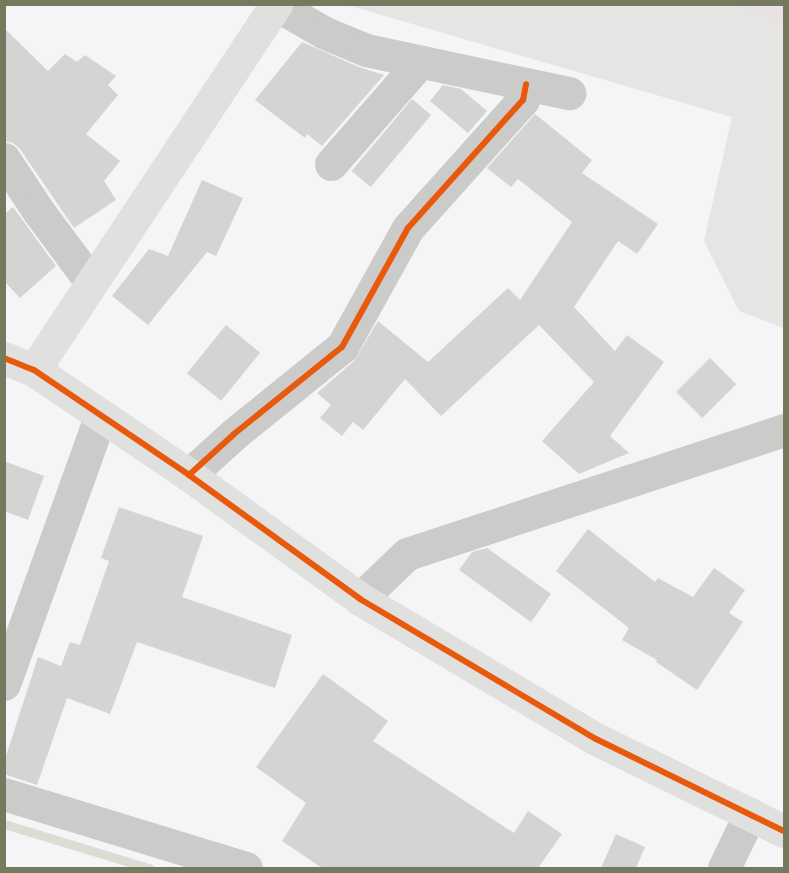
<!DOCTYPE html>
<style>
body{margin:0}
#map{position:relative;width:789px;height:873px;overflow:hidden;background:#f5f4f6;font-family:"IBM Plex Sans",sans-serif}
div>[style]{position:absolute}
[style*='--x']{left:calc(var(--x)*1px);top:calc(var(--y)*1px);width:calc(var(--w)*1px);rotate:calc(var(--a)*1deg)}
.built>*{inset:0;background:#e6e5e3}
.green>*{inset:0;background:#e8e2e7}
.stream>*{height:9px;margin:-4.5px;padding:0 4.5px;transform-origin:4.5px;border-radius:4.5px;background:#dcdcd4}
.building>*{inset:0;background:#d5d4d3;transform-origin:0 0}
.street>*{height:33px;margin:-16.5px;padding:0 16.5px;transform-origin:16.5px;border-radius:16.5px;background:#cbccca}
.secondary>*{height:33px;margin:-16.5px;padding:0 16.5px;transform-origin:16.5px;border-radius:16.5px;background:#e0e0df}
.cycleway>*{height:6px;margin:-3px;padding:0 3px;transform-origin:3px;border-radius:3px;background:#e8590c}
span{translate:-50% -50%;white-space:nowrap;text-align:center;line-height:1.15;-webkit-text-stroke:6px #fff;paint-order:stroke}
.frame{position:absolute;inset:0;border:6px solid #75795d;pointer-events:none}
</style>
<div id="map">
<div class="built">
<i style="clip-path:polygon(347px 5px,784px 5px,784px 328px,739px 311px,704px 241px,732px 117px)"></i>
</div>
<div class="green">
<i style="clip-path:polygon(733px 5px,784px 5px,784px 19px)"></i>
</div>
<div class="stream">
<i style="--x:4;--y:824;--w:152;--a:16.9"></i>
</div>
<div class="building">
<i style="clip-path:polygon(4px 28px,48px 71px,65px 54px,77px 62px,85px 55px,116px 76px,108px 85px,118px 95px,86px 134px,120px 161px,104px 181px,116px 200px,74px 228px,20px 149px,13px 143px,4px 141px)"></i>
<i style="clip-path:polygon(302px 42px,359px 67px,384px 75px,322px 146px,307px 134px,305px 138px,255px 100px)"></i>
<i style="clip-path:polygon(443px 85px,461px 89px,487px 111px,468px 133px,430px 101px)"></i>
<i style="left:412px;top:99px;width:25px;height:94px;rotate:40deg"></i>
<i style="clip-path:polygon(535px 114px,592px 160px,582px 173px,658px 224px,637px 254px,618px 241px,574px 307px,615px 351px,627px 335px,664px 362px,610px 436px,629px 453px,579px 474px,542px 441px,594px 382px,539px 325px,441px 416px,405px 379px,363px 430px,353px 422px,342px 436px,320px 418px,331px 405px,317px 393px,354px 361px,378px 321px,428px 362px,508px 288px,520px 300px,572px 222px,518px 179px,511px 187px,487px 168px)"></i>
<i style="clip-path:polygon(202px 180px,243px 198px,216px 256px,207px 252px,148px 325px,112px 296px,149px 249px,168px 256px)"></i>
<i style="clip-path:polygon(13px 207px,56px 266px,20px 298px,4px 281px,4px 214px)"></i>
<i style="left:226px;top:325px;width:44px;height:62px;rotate:39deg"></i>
<i style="left:710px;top:358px;width:37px;height:48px;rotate:45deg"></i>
<i style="clip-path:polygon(4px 461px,44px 476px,28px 520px,4px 511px)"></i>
<i style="clip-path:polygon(119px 507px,203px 536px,182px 597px,292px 635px,275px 688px,137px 642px,110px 714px,67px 698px,37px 785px,4px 774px,4px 762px,38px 657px,61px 666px,70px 642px,80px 645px,109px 561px,101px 558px)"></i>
<i style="clip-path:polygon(588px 529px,655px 582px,658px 578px,693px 597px,714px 568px,745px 590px,729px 613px,743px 622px,697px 690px,656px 662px,657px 660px,622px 640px,629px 628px,556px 571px)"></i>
<i style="clip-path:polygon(487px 548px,551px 594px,531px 622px,459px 570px,472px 552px)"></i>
<i style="clip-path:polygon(323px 674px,388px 721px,373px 741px,514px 833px,528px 811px,562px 834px,538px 868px,322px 868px,282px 841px,306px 803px,256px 767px)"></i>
<i style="clip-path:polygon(616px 834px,645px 847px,636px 868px,601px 868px)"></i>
</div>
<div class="street">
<i style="--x:276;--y:5;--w:56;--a:29.7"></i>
<i style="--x:325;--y:33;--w:44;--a:22.5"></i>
<i style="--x:366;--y:50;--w:208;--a:12"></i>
<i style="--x:4;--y:159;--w:64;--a:56.6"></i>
<i style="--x:39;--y:212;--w:87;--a:53.4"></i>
<i style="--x:331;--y:164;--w:135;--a:-48.9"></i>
<i style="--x:189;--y:475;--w:61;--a:-42.3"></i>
<i style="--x:234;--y:434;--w:139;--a:-38.9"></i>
<i style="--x:342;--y:347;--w:136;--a:-61"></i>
<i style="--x:408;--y:228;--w:172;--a:-48.1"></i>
<i style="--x:523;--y:100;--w:16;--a:-79"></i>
<i style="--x:360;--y:599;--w:65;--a:-43.8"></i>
<i style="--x:407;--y:554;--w:397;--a:-18.2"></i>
<i style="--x:4;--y:684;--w:284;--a:-70.2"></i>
<i style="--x:4;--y:794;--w:253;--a:17"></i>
<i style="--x:724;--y:868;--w:60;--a:-64.3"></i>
</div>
<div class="secondary">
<i style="--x:4;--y:358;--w:32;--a:22"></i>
<i style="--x:34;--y:370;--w:187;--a:34.1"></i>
<i style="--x:189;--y:475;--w:211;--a:35.9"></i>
<i style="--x:360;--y:599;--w:274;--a:30.7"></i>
<i style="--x:596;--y:739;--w:209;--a:26.1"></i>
<i style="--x:34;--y:370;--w:439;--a:-56.5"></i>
</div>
<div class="cycleway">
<i style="--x:4;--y:358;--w:32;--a:22"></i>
<i style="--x:34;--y:370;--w:187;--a:34.1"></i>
<i style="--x:189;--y:475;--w:211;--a:35.9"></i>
<i style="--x:360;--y:599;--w:274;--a:30.7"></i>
<i style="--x:596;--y:739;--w:209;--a:26.1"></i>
<i style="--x:189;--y:475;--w:61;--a:-42.3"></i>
<i style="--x:234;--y:434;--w:139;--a:-38.9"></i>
<i style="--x:342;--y:347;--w:136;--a:-61"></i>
<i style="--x:408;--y:228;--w:172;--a:-48.1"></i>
<i style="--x:523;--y:100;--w:16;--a:-79"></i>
</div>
<div class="frame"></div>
</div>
